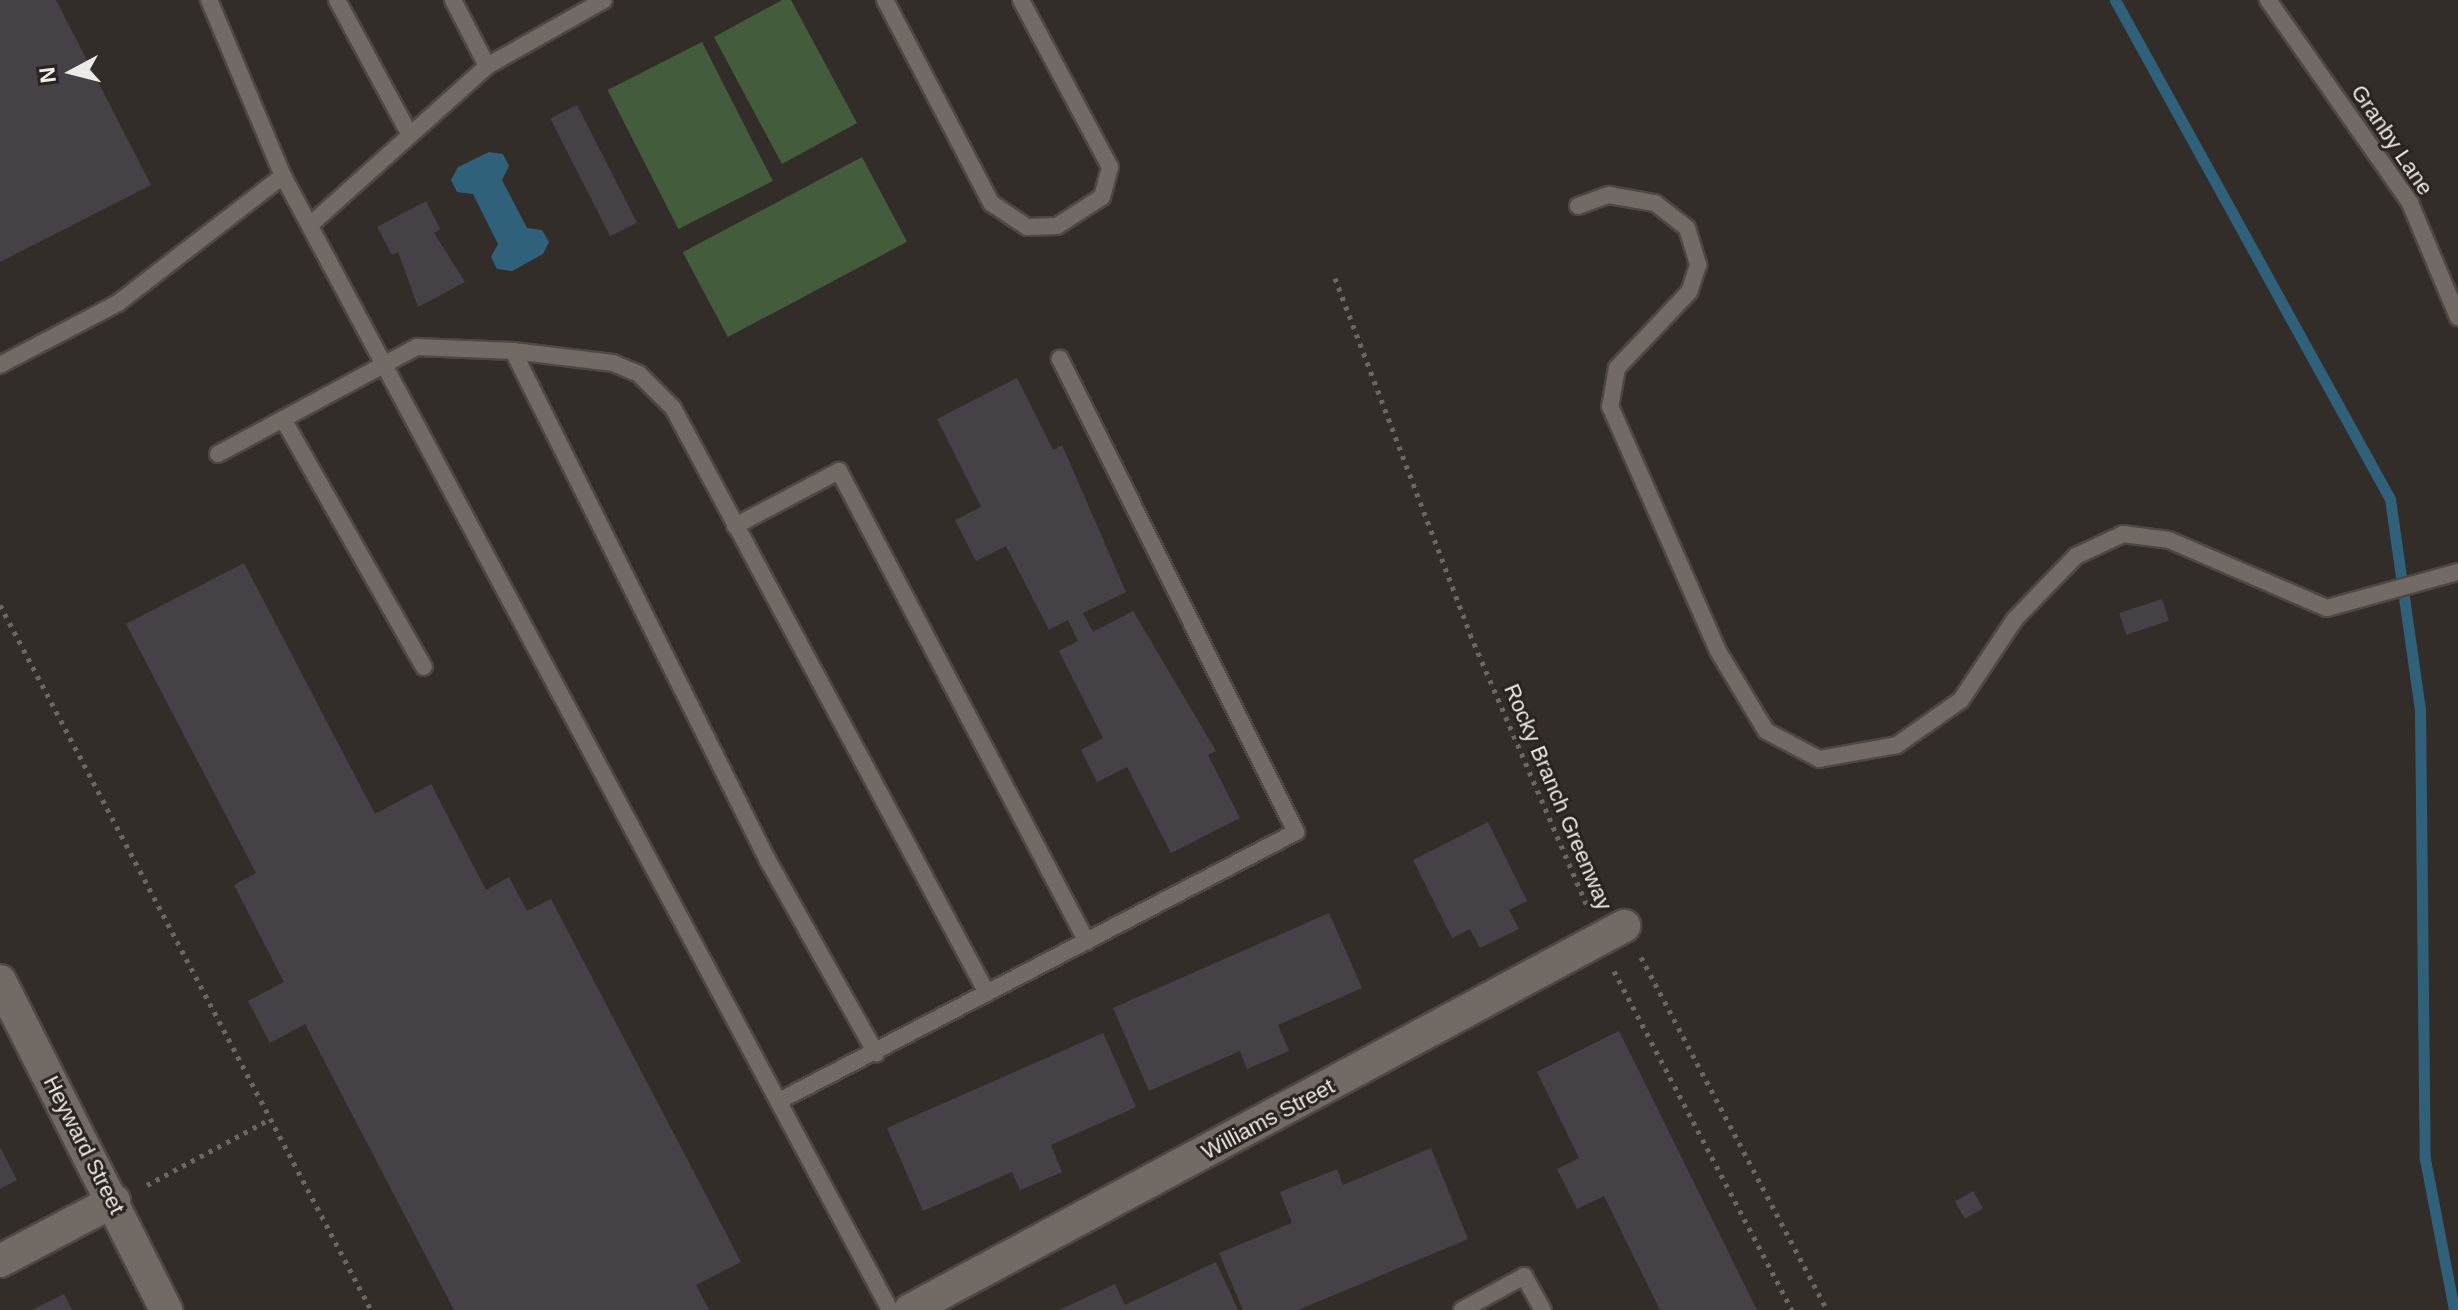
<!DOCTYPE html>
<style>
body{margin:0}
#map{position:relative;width:2458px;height:1310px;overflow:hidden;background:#332d29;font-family:Arial,sans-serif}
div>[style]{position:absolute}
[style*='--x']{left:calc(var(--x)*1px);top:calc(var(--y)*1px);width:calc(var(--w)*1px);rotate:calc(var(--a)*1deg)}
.green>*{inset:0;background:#425c3c;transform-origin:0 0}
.water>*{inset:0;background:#30617a}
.stream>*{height:11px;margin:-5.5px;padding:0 5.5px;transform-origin:5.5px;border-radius:5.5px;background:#30617a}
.building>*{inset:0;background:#464147;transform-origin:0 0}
.path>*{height:5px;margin-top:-2.5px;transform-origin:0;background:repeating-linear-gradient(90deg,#6d6764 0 4px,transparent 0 10px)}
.roads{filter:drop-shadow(2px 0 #4e4844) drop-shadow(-2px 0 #4e4844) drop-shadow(0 2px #4e4844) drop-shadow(0 -2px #4e4844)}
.lane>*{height:16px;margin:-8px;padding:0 8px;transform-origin:8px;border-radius:8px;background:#716a65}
.street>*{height:32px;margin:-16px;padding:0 16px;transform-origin:16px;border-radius:16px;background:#716a65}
span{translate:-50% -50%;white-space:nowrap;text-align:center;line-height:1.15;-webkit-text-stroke:6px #29231f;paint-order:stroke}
.street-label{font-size:22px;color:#eeeae7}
.north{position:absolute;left:32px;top:32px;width:80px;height:80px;-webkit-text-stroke:6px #29231f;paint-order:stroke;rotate:263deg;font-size:22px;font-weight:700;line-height:32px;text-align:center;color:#eeeae7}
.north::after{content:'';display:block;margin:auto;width:28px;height:36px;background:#eeeae7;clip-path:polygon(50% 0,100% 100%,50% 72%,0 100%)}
</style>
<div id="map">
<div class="green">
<i style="clip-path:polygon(782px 0,791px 0,857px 123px,782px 164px,714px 37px)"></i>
<i style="left:702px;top:42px;width:156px;height:106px;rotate:63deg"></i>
<i style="left:862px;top:157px;width:96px;height:203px;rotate:62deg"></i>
</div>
<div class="water">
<i style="clip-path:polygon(489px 152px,503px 154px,509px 166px,502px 180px,527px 228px,542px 230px,549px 242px,543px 254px,512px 271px,497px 269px,491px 257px,498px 244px,473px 194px,457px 192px,451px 180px,458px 167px)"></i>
</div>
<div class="stream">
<i style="--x:2115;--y:0;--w:570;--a:61.14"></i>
<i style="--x:2390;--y:499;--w:213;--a:81.9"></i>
<i style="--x:2420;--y:710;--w:449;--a:89.4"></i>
<i style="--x:2425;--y:1159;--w:154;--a:79.1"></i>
</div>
<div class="building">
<i style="clip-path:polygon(0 0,56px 0,151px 185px,0 262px)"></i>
<i style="left:577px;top:105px;width:132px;height:30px;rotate:63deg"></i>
<i style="clip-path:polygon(426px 201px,440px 229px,434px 233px,465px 282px,418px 307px,398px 252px,392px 255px,377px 227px)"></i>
<i style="clip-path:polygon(1017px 378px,1053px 450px,1062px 445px,1126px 592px,1083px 613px,1093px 632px,1133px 611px,1216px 751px,1208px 755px,1240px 818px,1171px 853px,1127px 767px,1097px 782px,1081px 750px,1103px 738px,1059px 651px,1078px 641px,1068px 620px,1049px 630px,1006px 546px,976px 561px,955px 520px,981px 507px,937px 419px)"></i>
<i style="clip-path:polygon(244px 563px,375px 814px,431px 784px,486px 890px,509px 877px,527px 911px,551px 899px,741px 1262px,696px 1285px,709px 1310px,454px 1310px,305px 1024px,270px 1043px,248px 1001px,284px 982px,234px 885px,256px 873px,126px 624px)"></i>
<i style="left:2162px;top:599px;width:23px;height:45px;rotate:72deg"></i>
<i style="clip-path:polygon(1488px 822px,1527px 901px,1509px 910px,1519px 929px,1480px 948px,1470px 929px,1452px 938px,1413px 860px)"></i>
<i style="clip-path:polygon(1329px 913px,1362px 988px,1278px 1025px,1289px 1051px,1247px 1069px,1240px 1051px,1149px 1091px,1113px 1008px)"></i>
<i style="clip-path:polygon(1619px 1031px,1757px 1310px,1660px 1310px,1604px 1196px,1577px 1209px,1557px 1169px,1579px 1158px,1537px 1072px)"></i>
<i style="clip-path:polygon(1103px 1033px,1136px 1107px,1051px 1145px,1062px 1172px,1020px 1190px,1012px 1172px,923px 1211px,887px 1128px)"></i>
<i style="clip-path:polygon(0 1147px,17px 1180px,0 1189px)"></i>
<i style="clip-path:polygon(1431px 1148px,1468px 1239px,1298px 1310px,1243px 1310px,1219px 1253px,1292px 1223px,1280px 1192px,1337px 1169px,1343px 1185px)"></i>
<i style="left:1973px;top:1191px;width:20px;height:21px;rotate:60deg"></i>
<i style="clip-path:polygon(1216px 1262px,1238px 1310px,1059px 1310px,1115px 1284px,1125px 1305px)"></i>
<i style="clip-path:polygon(64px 1294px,72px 1310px,32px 1310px)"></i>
</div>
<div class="path">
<i style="--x:1335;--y:278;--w:381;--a:69.2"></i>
<i style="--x:1470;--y:634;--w:296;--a:66.7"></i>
<i style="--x:0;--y:605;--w:797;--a:62.24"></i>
<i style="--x:1641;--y:957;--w:399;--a:62.2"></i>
<i style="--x:1614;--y:971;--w:383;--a:62.3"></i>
<i style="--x:147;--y:1185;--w:137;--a:-28.2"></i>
</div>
<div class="roads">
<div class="lane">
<i style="--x:337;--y:0;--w:153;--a:61.6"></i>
<i style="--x:453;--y:0;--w:74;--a:62.7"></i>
<i style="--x:885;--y:0;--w:229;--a:62.4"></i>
<i style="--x:991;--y:203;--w:43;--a:33.7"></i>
<i style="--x:1027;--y:227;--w:30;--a:-2"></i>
<i style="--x:1057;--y:226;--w:54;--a:-32.8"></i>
<i style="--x:1102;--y:197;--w:31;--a:-75"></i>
<i style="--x:1110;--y:167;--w:189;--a:-118.1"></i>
<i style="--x:2268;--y:0;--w:248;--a:55"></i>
<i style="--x:2410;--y:203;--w:124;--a:67.2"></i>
<i style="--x:283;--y:176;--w:1286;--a:61.84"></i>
<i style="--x:1578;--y:206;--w:33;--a:-20"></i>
<i style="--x:1609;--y:195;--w:47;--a:9.9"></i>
<i style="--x:1655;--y:203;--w:41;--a:38"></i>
<i style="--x:1687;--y:228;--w:39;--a:73"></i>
<i style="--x:1698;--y:265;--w:28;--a:108"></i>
<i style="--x:1689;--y:292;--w:105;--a:133.5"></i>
<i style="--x:1617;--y:368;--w:39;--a:100"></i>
<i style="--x:1610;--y:406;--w:268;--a:66.2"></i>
<i style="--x:1718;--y:651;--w:93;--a:59"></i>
<i style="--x:1766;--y:731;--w:60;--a:27.8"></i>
<i style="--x:1819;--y:759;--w:79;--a:-10.2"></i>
<i style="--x:1897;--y:745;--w:78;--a:-35.1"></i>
<i style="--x:1961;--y:700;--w:97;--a:-56.3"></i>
<i style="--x:2015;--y:619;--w:88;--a:-45.9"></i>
<i style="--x:2076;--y:556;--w:52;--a:-25.1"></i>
<i style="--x:2123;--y:534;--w:46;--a:7.4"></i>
<i style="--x:2169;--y:540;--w:172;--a:23.3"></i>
<i style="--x:2327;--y:608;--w:136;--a:-15.4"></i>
<i style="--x:310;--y:225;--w:238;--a:-41.9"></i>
<i style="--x:487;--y:66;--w:134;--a:-29.4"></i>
<i style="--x:513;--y:351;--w:568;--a:63.43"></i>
<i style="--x:767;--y:859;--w:223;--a:60.7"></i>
<i style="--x:0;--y:365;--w:133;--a:-27.7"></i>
<i style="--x:118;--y:303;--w:208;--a:-37.6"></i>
<i style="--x:283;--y:176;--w:191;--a:-112.8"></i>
<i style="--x:283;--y:419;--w:285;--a:60.4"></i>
<i style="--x:218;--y:454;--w:226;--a:-28.3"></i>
<i style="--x:417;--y:347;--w:96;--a:2.4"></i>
<i style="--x:513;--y:351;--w:101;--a:6.8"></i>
<i style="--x:613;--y:363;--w:28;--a:23"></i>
<i style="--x:639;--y:374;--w:48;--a:45"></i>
<i style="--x:673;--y:408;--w:664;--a:61.78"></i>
<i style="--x:735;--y:526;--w:118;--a:-27.9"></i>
<i style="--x:839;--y:471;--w:532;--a:62.23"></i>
<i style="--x:779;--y:1101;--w:583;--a:-27.49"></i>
<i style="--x:1296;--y:832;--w:529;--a:-116.52"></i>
<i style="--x:1462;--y:1310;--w:71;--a:-28.7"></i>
<i style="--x:1524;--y:1276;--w:39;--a:61"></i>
</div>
<div class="street">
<i style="--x:0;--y:981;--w:369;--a:63.2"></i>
<i style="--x:0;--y:1261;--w:129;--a:-27.8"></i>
<i style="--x:910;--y:1310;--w:811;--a:-28.27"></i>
</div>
</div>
<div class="street-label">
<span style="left:2392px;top:140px;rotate:56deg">Granby Lane</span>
<span style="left:1558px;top:797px;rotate:67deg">Rocky Branch Greenway</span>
<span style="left:1268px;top:1119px;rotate:-28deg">Williams Street</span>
<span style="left:84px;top:1145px;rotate:63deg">Heyward Street</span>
</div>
<div class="north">N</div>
</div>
